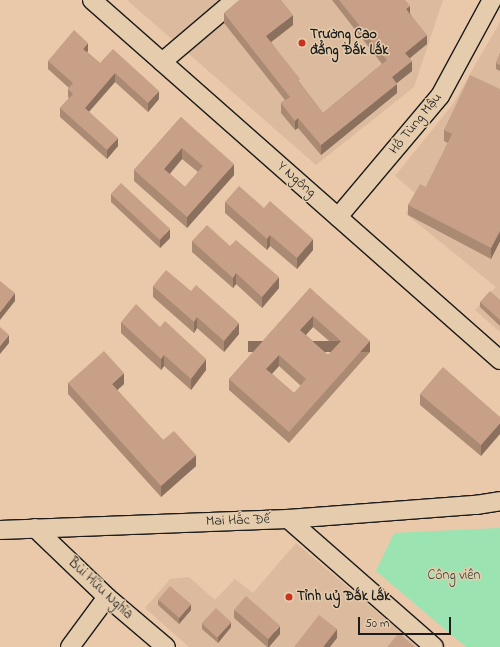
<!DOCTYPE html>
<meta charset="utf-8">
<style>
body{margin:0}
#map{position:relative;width:500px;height:647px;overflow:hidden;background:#e9c9aa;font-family:"Indie Flower",sans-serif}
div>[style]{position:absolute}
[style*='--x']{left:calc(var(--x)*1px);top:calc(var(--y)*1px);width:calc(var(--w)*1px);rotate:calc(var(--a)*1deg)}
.built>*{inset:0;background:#dbba9d}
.green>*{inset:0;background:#9be3b1}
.roads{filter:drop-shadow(1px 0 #1c1c1c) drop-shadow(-1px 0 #1c1c1c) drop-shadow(0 1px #1c1c1c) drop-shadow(0 -1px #1c1c1c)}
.minor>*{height:18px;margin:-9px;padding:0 9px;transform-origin:9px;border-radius:9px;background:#e5ccad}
.wall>*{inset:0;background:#ab8a74}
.shaded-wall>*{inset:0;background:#8b705e;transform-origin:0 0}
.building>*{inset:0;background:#c7a087;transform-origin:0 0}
.dots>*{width:11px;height:11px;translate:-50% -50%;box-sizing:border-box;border:2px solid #e5ccad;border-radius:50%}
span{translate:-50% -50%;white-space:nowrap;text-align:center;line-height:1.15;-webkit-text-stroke:3px #e5ccad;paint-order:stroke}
.poi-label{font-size:14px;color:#1c1c1c;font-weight:700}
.left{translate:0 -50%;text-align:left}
.street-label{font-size:14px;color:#1c1c1c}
.park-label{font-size:14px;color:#35443a}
.scale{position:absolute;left:358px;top:617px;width:93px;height:18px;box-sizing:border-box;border:2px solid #1c1c1c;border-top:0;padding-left:5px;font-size:12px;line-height:14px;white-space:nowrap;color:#1c1c1c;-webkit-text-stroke:3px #e5ccad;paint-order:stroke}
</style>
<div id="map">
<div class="built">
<i style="clip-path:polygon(127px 0,443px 0,414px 87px,316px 165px)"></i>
<i style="clip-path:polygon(500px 22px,500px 332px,475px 310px,496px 287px,406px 214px,415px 193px,395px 176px,453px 104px)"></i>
<i style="clip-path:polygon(296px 543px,418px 647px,189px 647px,145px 608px,170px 579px,189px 577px,215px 600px,235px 579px,253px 593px)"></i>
</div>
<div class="green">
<i style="clip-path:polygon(500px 528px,500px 647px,466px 647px,376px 571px,394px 533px)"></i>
</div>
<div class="roads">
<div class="minor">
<i style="--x:92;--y:0;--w:544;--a:41.42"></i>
<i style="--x:162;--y:62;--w:96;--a:-40.3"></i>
<i style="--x:338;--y:217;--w:158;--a:-49.9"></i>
<i style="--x:440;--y:96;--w:109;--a:-61.6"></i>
<i style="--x:288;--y:519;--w:194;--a:41.2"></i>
<i style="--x:35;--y:528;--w:100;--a:43.8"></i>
<i style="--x:107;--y:597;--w:77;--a:40.3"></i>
<i style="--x:0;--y:530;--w:288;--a:-2.2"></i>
<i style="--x:288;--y:519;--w:189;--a:-4.3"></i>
<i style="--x:476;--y:505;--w:24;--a:-9"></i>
<i style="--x:70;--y:647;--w:62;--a:-53.5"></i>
</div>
</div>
<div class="wall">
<i style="clip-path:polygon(332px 0,362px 0,410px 13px,427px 44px,410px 58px,412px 71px,396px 83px,397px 93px,321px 155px,298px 128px,295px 130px,281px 113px,281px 103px,285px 100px,224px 23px,224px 13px,293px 25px,271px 42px,300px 83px,323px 113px,382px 64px)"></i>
<i style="clip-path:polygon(88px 51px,87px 52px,100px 63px,159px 99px,148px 112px,115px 82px,89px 112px,118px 146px,107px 159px,60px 117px,60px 108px,69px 98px,68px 97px,68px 89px,69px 88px,48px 69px,48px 61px)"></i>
<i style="clip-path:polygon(500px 53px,500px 71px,496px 69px,496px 63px)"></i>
<i style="clip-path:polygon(500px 89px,500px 241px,491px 259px,408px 215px,408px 205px,426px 187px,448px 143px,444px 141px,444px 130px)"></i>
<i style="clip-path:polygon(evenodd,181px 117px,234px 175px,187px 228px,134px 181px,134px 170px,181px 117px,182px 159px,198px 172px,185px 187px,170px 174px,182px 159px)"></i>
<i style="clip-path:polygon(111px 194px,170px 238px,160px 248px,111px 202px)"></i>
<i style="clip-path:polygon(225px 202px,313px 250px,297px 269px,270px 246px,267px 250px,225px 213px)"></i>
<i style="clip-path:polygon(192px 241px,230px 246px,279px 288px,262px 308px,236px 284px,233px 288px,192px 252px)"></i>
<i style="clip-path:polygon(153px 286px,239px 334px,224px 352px,197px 328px,194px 333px,153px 297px)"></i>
<i style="clip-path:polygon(evenodd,310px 288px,370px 352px,289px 443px,229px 390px,229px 379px,310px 288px,313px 327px,336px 347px,328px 355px,306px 335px,313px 327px,310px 288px,279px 366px,301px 386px,294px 393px,272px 374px,279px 366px)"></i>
<i style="clip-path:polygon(500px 300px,500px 326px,480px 307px,480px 302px)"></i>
<i style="clip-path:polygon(121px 322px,206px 370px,191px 390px,164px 366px,161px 370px,121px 333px)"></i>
<i style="clip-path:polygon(68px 383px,124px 384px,117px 390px,163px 440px,196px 466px,161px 497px,68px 394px)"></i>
<i style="clip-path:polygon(420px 394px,500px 417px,481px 456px,420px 405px)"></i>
<i style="clip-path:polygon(158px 600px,191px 610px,179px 624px,158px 605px)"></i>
<i style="clip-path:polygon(234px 610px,280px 634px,269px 647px,267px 647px,234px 618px)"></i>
<i style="clip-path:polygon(202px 623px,231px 627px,218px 643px,202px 629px)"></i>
</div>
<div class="shaded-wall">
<i style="clip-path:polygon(410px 6px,410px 16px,406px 9px)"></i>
<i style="clip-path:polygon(293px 15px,293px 25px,266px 46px,266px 36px)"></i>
<i style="clip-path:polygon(427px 35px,427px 44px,405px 62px,405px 53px)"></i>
<i style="clip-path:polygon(88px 43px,88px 51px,83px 57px,83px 49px)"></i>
<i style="clip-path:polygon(412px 61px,412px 71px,392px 87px,392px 77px)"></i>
<i style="clip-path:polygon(115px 73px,115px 82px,85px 116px,85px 108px)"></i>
<i style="clip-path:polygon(397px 84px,397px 93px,321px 155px,321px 145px)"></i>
<i style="clip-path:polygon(159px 91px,159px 99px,148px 112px,148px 103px)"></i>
<i style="clip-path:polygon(298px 118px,298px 128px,295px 130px,295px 121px)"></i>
<i style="clip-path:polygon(118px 138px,118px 146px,107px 159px,107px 150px)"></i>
<i style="clip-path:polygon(182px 148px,182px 159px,164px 180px,164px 169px)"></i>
<i style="clip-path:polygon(234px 164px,234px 175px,187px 228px,187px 217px)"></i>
<i style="clip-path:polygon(170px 229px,170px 238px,160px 248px,160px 240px)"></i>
<i style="clip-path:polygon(500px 231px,500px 241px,491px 259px,491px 248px)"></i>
<i style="clip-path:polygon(270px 235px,270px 246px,267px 250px,267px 239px)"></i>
<i style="clip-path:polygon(313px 239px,313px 250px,297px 269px,297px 258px)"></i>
<i style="clip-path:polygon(236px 273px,236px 284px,233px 288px,233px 278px)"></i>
<i style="clip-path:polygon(279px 277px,279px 288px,262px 308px,262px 297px)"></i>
<i style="clip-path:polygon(15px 293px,15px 301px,0 320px,0 312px)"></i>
<i style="clip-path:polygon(313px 316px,313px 327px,300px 341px,300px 330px)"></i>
<i style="clip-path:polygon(197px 317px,197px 328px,194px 333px,194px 322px)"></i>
<i style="clip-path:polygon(239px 323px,239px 334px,224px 352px,224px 341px)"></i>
<i style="clip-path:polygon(9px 335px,9px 343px,0 354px,0 346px)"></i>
<i style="left:370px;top:341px;width:11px;height:122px;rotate:90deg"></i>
<i style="clip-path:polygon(164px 355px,164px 366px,161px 370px,161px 359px)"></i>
<i style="clip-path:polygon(279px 355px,279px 366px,266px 380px,266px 369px)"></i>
<i style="clip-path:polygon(206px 359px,206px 370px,191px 390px,191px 379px)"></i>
<i style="clip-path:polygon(124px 373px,124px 384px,112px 395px,112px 384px)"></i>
<i style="clip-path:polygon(500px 423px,500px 434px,481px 456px,481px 445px)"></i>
<i style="clip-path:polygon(196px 455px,196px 466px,161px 497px,161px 486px)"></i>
<i style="clip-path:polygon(191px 604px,191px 610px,179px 624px,179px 618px)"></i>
<i style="clip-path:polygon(231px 622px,231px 627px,218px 643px,218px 637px)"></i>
<i style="clip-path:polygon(280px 626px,280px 634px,269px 647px,268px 647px,268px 640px)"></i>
<i style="clip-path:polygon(337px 629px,337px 638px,330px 647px,323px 647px)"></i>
</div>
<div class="building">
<i style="clip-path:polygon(239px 0,281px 0,293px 15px,266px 36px,300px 79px,298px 81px,323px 113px,387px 60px,339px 0,405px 0,410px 6px,406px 9px,427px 35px,405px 53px,412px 61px,392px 77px,397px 84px,321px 145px,298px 118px,295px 121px,281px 103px,290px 97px,224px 13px)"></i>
<i style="clip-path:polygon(74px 30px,88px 43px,83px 49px,100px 63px,113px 49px,159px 91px,148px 103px,115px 73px,85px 108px,118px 138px,107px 150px,60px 108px,73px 94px,68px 89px,73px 83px,48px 61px)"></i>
<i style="clip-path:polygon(500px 53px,500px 65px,496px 63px)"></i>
<i style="clip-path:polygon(470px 75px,500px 89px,500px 231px,491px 248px,408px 205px,420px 184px,426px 187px,452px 134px,444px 130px)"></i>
<i style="clip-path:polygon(evenodd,181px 117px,234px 164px,187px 217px,134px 170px,181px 117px,182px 148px,203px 166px,185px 187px,164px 169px,182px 148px)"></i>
<i style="left:121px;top:183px;width:67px;height:15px;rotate:43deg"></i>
<i style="clip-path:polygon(239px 186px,264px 208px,270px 201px,313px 239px,297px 258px,270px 235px,267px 239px,225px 202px)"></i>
<i style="clip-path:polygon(207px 225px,230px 246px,236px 240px,279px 277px,262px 297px,236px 273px,233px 278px,192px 241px)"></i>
<i style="clip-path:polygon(166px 270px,191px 291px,196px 285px,239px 323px,224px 341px,197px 317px,194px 322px,153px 286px)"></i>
<i style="clip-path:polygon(0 281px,15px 293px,0 312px)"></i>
<i style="clip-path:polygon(evenodd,310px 288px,370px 341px,289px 432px,229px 379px,310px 288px,313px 316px,341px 341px,328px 355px,300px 330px,313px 316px,310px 288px,279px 355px,306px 379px,294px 393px,266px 369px,279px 355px)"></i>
<i style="clip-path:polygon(490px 291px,500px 300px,500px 320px,480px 302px)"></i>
<i style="clip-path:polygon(136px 304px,160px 327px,165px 321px,206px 359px,191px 379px,164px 355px,161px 359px,121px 322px)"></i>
<i style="clip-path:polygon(0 327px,9px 335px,0 346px)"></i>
<i style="clip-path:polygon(104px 351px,124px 373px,112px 384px,163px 440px,174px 431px,196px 455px,161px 486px,68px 383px)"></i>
<i style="clip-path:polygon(443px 367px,500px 417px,500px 423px,481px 445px,420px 394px)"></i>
<i style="left:170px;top:586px;width:28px;height:18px;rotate:41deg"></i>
<i style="left:246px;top:596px;width:45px;height:18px;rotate:41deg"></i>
<i style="left:216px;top:608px;width:21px;height:21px;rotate:43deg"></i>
<i style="clip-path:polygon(319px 615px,337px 629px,323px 647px,294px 647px)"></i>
<i style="clip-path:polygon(399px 633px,415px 647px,387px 647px)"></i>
</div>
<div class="dots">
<i style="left:302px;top:43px;background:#c8321e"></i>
<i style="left:289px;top:597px;background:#c8321e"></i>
</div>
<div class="poi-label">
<span class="left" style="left:310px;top:43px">Trường Cao<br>đẳng Đắk Lắk</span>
<span class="left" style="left:297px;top:597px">Tỉnh uỷ Đắk Lắk</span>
</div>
<div class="street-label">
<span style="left:416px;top:124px;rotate:-51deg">Hồ Tùng Mậu</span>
<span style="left:296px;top:180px;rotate:41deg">Y Ngông</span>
<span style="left:238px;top:521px;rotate:-2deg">Mai Hắc Đế</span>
<span style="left:100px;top:589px;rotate:43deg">Bùi Hữu Nghĩa</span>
</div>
<div class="park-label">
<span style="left:454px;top:576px">Công viên</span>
</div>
<div class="scale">50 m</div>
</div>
